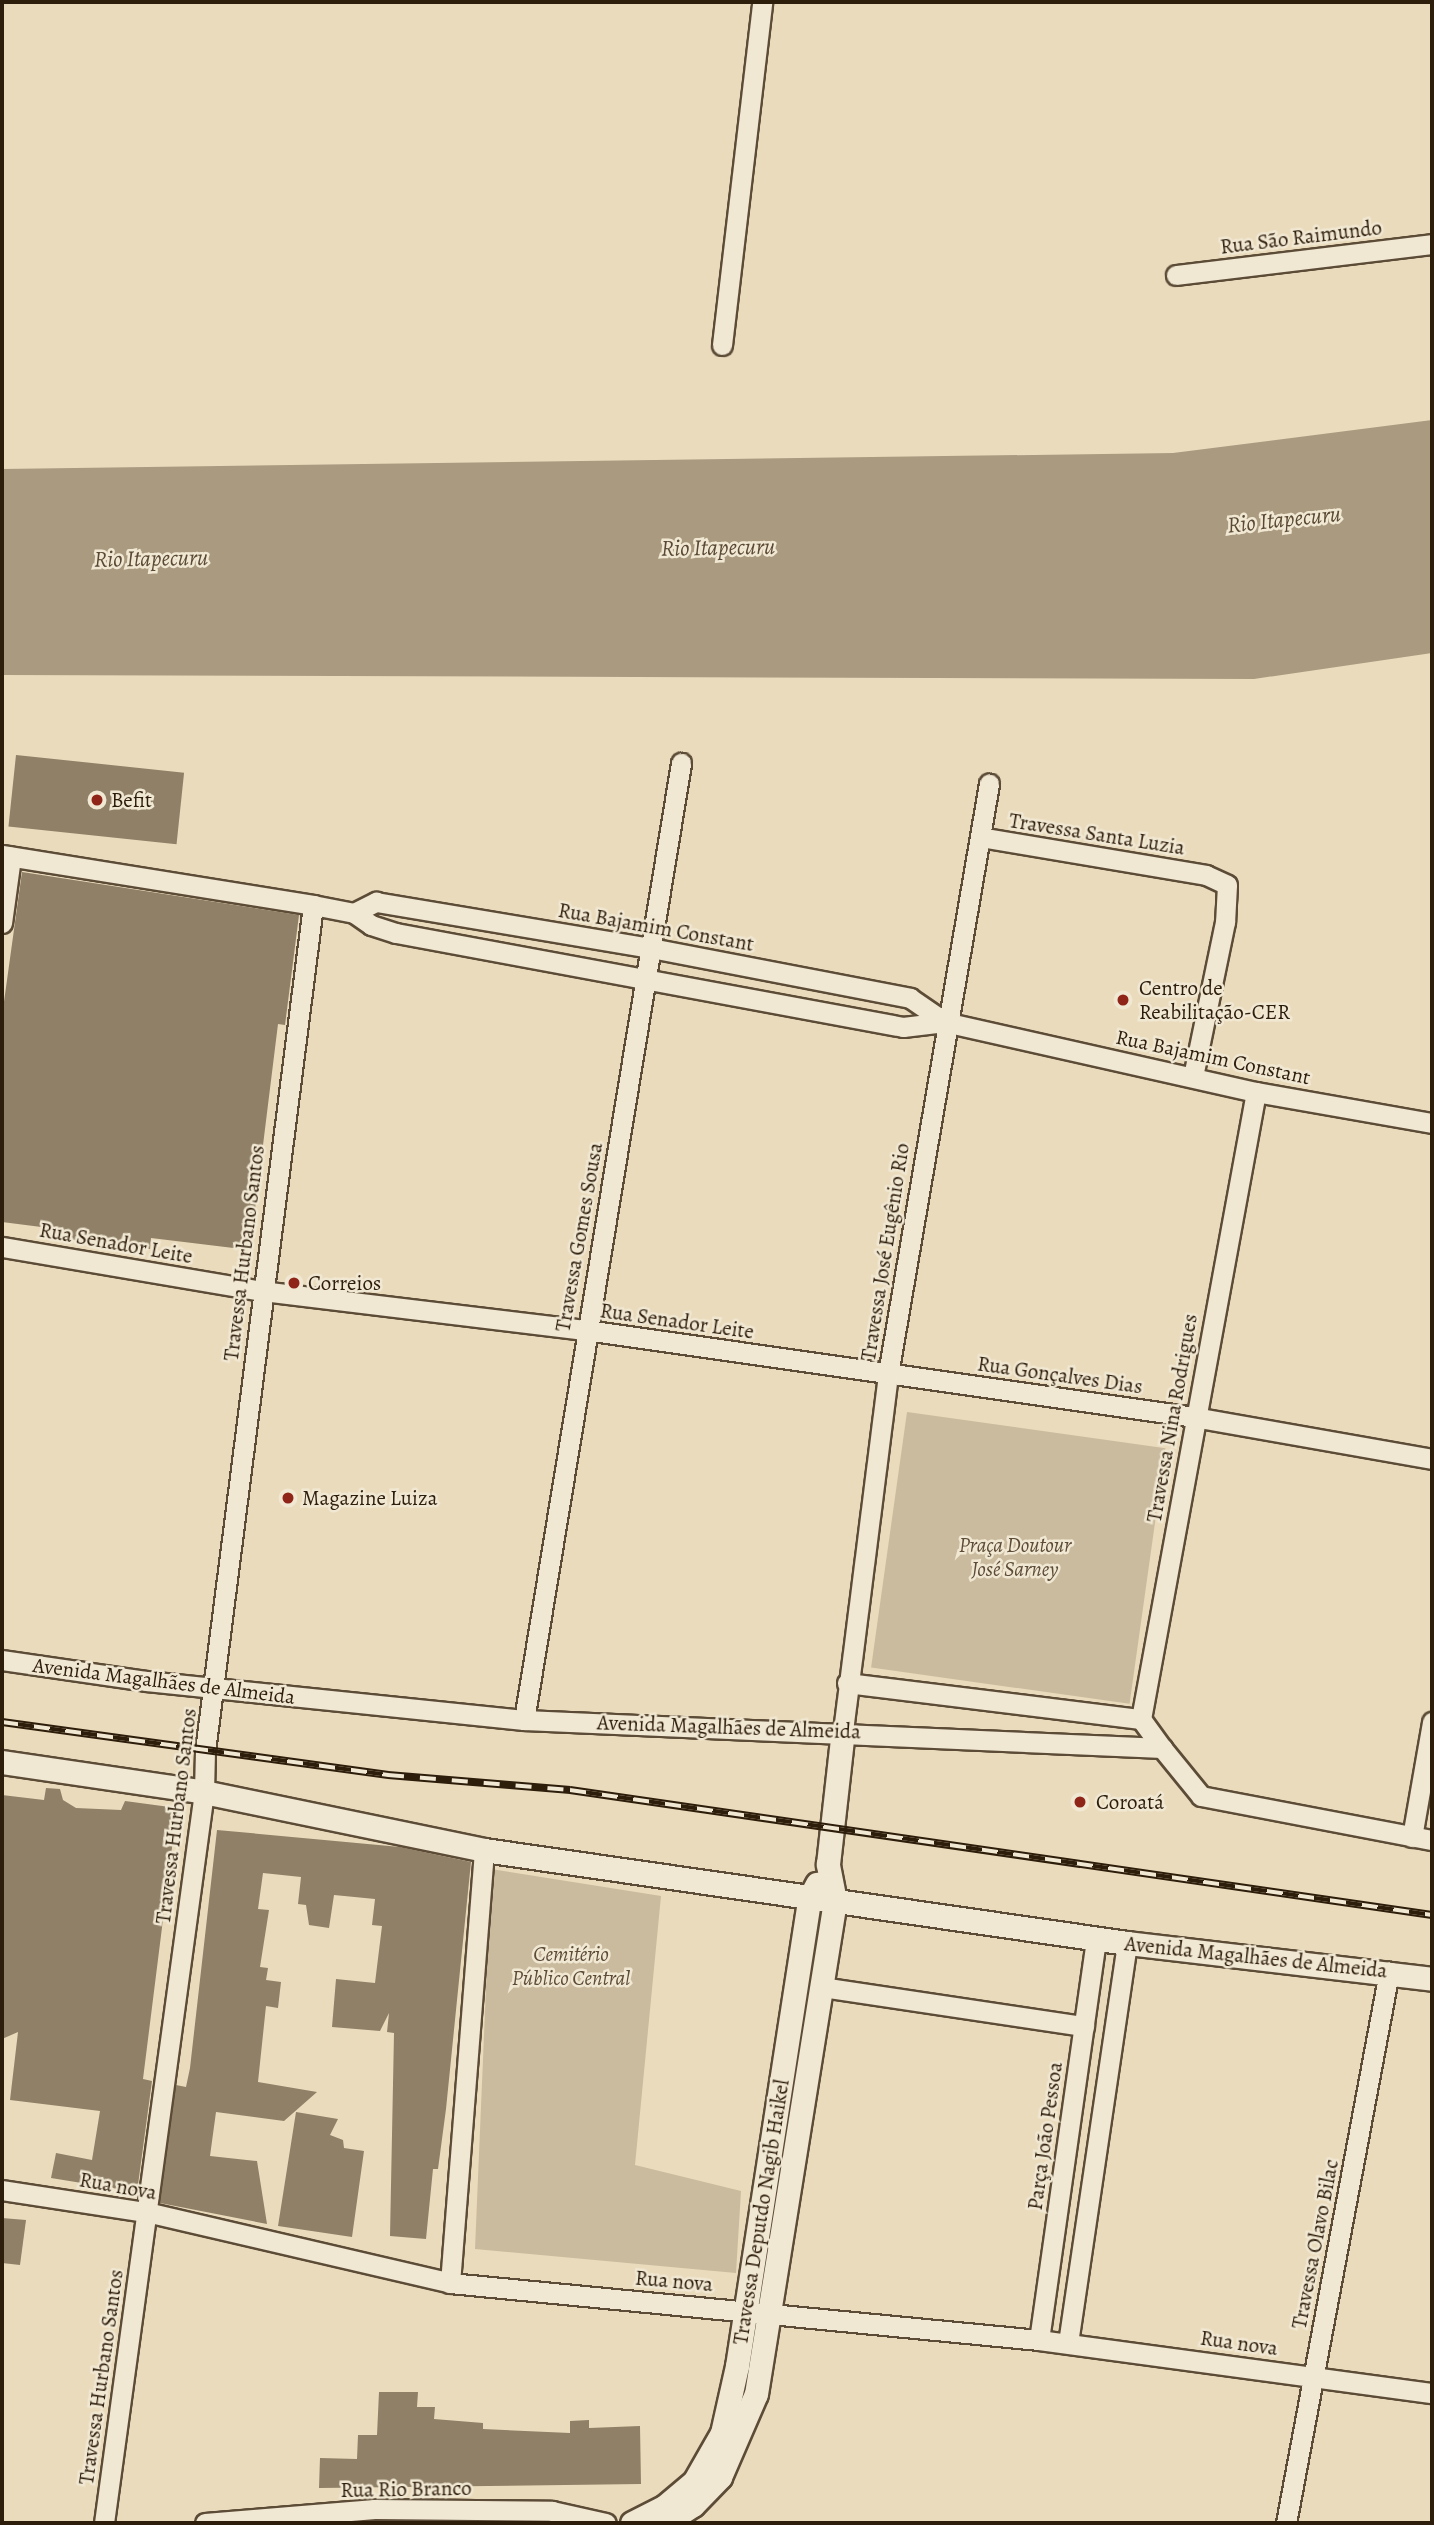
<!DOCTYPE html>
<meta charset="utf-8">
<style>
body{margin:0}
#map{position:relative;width:1434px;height:2525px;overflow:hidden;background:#eadbbc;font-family:Alegreya,serif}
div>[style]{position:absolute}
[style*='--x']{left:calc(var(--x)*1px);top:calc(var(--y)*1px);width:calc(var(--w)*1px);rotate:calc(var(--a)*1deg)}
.green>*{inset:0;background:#cabb9e;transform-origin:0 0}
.water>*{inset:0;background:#aa9a80}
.building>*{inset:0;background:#8f8067;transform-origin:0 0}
.roads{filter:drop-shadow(2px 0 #5c4c37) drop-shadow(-2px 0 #5c4c37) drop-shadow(0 2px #5c4c37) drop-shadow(0 -2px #5c4c37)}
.minor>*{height:19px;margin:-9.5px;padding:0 9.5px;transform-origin:9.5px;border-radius:9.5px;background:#f1e8d3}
.tertiary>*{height:23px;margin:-11.5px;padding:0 11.5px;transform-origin:11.5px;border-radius:11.5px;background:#f1e8d3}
.rail>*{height:8px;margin-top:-4px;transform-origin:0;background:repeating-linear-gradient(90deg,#f1e8d3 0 16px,#2d1d0b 0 32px);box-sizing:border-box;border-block:2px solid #2d1d0b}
.dots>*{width:19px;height:19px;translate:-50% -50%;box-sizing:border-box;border:4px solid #f1e8d3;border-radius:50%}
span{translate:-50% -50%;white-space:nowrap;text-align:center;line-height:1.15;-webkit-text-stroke:5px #f1e8d3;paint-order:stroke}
.street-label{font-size:21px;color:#2d1d0b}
.poi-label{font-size:21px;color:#2d1d0b}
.left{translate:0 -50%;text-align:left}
.park-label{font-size:21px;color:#5c4c37;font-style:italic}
.water-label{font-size:23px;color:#594934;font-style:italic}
.frame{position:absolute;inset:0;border:4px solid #2d1d0b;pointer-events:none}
</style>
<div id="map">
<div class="green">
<i style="left:907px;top:1412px;width:261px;height:258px;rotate:8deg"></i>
<i style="clip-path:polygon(491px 1869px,661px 1896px,635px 2165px,741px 2191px,736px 2273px,475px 2249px)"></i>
</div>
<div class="water">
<i style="clip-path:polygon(1432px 420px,1432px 653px,1254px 679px,2px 675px,2px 469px,1173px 453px)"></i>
</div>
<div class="building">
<i style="left:16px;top:755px;width:169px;height:72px;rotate:6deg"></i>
<i style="clip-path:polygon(22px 872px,299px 915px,285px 1025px,278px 1024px,250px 1250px,151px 1238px,150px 1249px,64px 1239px,57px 1229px,2px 1222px,2px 1016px)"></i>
<i style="clip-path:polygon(46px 1788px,60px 1789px,63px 1800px,76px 1808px,121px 1810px,125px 1801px,177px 1808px,143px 2079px,152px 2081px,137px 2192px,51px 2178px,56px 2153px,92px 2160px,100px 2111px,10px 2100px,18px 2032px,2px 2039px,2px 1795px,44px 1800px)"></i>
<i style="clip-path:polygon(217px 1830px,400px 1847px,471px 1862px,446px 2109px,438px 2169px,433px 2169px,426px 2239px,390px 2236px,394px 2033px,387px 2032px,389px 2013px,380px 2031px,332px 2027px,336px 1979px,375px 1983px,382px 1926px,372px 1925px,375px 1899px,334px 1895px,329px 1928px,309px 1925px,306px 1905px,298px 1904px,301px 1877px,263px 1873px,258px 1909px,269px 1910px,260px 1967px,268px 1968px,266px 1980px,281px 1982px,278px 2008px,266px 2006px,258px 2082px,317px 2092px,284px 2121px,216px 2112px,210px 2156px,257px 2161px,267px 2224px,160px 2203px,176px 2085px,186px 2087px,190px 2068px)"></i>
<i style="clip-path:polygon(296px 2112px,338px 2119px,330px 2135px,343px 2140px,344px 2148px,364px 2151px,352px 2237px,278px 2226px)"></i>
<i style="clip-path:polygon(2px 2218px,26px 2220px,20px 2265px,2px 2263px)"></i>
<i style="clip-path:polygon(379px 2392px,418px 2392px,417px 2407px,435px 2407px,434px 2419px,483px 2423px,483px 2429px,570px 2433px,570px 2421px,589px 2420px,589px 2428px,640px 2426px,641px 2484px,319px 2488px,320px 2458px,357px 2459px,358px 2435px,377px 2435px)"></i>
</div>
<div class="roads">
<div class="minor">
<i style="--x:1176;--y:275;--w:258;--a:-6.9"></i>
<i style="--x:722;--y:345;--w:345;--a:-83.3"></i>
<i style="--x:980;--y:837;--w:229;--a:9.5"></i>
<i style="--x:1206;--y:875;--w:23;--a:25"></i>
<i style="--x:1227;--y:885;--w:37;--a:93"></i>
<i style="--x:1225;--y:922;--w:158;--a:101.7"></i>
<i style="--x:2;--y:855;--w:315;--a:9.1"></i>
<i style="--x:313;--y:905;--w:42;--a:11"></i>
<i style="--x:354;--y:913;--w:21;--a:35"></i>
<i style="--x:371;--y:925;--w:26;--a:18"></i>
<i style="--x:396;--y:933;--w:516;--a:10.5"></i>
<i style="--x:903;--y:1027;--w:42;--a:-6.8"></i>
<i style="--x:945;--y:1022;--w:319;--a:12.7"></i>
<i style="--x:1256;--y:1092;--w:179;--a:10"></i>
<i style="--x:354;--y:913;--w:25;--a:-27"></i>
<i style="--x:376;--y:902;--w:279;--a:9.5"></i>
<i style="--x:651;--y:948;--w:264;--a:10.9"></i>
<i style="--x:910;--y:998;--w:42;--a:34.4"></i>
<i style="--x:2;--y:923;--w:67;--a:-82.2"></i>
<i style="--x:2;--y:1247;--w:264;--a:9.6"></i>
<i style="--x:262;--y:1291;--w:326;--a:6.9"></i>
<i style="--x:586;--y:1330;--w:614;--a:8.14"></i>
<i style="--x:1194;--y:1417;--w:242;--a:10"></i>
<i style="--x:2;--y:1660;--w:146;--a:8.3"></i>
<i style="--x:146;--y:1681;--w:380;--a:5.9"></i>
<i style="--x:524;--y:1720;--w:639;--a:2.51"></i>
<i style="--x:1162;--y:1748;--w:62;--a:50.9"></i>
<i style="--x:1201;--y:1796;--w:235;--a:10.8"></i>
<i style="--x:847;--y:1683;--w:296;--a:7"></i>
<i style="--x:524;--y:1720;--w:970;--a:-80.68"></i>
<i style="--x:843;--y:1731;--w:360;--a:-82.8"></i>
<i style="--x:888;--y:1374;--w:599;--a:-80.29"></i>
<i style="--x:1162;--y:1748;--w:36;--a:-126"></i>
<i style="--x:1141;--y:1719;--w:637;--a:-79.61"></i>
<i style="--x:1412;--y:1837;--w:117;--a:-80.1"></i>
<i style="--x:822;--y:1987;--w:265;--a:8.5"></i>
<i style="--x:2;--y:2190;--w:146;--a:8.7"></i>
<i style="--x:146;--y:2212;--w:312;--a:13.1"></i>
<i style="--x:450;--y:2283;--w:592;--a:5.53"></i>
<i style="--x:1039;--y:2340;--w:397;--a:7.7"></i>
<i style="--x:450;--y:2283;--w:434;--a:-85.5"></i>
<i style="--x:1039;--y:2340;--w:405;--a:-81.9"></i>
<i style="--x:1068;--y:2343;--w:404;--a:-81.6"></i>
<i style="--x:104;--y:2523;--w:738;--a:-82.21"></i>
<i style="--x:204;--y:1792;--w:41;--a:-88.6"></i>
<i style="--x:205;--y:1751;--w:853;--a:-82.72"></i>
<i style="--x:205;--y:2523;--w:170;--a:-4.7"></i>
<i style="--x:374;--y:2509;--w:178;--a:0.6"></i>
<i style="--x:552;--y:2511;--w:55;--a:12.5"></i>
<i style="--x:1286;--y:2523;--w:561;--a:-79.41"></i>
</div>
<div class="tertiary">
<i style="--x:2;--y:1762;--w:204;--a:8.4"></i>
<i style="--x:204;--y:1792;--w:286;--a:11.7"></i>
<i style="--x:484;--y:1850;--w:650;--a:8.23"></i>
<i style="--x:1127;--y:1943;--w:307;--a:6.7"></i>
<i style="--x:632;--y:2523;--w:37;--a:-27"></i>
<i style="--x:665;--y:2506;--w:38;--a:-40"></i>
<i style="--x:694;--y:2482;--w:56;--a:-60.3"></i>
<i style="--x:722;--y:2433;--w:69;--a:-77.4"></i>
<i style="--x:737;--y:2366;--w:475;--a:-81.2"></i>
<i style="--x:810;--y:1897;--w:15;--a:-62"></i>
<i style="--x:665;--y:2523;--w:33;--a:-33"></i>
<i style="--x:693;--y:2505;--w:39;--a:-46"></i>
<i style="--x:720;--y:2477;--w:90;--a:-66.6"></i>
<i style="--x:756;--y:2394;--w:499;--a:-80.9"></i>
<i style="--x:835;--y:1901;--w:38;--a:-101"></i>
<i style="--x:828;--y:1864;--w:134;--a:-83.6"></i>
</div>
</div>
<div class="rail">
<i style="--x:2;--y:1722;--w:390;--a:7.8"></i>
<i style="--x:388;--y:1775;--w:183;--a:4.7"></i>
<i style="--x:570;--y:1790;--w:871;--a:8.25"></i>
</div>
<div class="dots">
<i style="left:97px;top:800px;background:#8f2418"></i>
<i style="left:1123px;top:1000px;background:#8f2418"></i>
<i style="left:294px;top:1283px;background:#8f2418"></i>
<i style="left:288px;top:1498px;background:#8f2418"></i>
<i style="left:1080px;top:1802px;background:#8f2418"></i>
</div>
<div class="street-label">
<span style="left:1301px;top:237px;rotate:-7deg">Rua São Raimundo</span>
<span style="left:1097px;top:834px;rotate:9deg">Travessa Santa Luzia</span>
<span style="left:656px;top:927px;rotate:10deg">Rua Bajamim Constant</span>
<span style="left:1213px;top:1057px;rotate:12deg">Rua Bajamim Constant</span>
<span style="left:579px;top:1237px;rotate:-80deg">Travessa Gomes Sousa</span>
<span style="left:116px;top:1243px;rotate:10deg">Rua Senador Leite</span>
<span style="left:885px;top:1252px;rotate:-81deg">Travessa José Eugênio Rio</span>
<span style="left:244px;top:1253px;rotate:-83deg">Travessa Hurbano Santos</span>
<span style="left:677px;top:1321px;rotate:8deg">Rua Senador Leite</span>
<span style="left:1060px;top:1375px;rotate:8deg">Rua Gonçalves Dias</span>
<span style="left:1172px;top:1418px;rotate:-80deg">Travessa Nina Rodrigues</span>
<span style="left:164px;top:1681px;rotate:7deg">Avenida Magalhães de Almeida</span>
<span style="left:729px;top:1727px;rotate:2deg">Avenida Magalhães de Almeida</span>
<span style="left:176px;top:1816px;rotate:-83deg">Travessa Hurbano Santos</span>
<span style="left:1256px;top:1957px;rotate:6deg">Avenida Magalhães de Almeida</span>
<span style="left:1045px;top:2136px;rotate:-82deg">Parça João Pessoa</span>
<span style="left:118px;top:2186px;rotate:10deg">Rua nova</span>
<span style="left:761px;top:2212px;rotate:-81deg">Travessa Deputdo Nagib Haikel</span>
<span style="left:1315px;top:2244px;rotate:-79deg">Travessa Olavo Bilac</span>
<span style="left:674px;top:2281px;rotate:5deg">Rua nova</span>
<span style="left:1239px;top:2343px;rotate:8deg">Rua nova</span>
<span style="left:101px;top:2377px;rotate:-82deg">Travessa Hurbano Santos</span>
<span style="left:406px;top:2489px;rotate:-1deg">Rua Rio Branco</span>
</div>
<div class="poi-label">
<span class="left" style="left:111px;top:800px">Befit</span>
<span class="left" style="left:1139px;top:1000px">Centro de<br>Reabilitação-CER</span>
<span class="left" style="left:308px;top:1283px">Correios</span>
<span class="left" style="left:302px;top:1498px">Magazine Luiza</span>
<span class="left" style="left:1096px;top:1802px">Coroatá</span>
</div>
<div class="park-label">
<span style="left:1015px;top:1557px">Praça Doutour<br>José Sarney</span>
<span style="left:571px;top:1966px">Cemitério<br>Público Central</span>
</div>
<div class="water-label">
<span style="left:1284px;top:520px;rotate:-6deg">Rio Itapecuru</span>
<span style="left:718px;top:548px;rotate:-1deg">Rio Itapecuru</span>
<span style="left:151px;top:559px;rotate:-1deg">Rio Itapecuru</span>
</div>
<div class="frame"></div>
</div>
